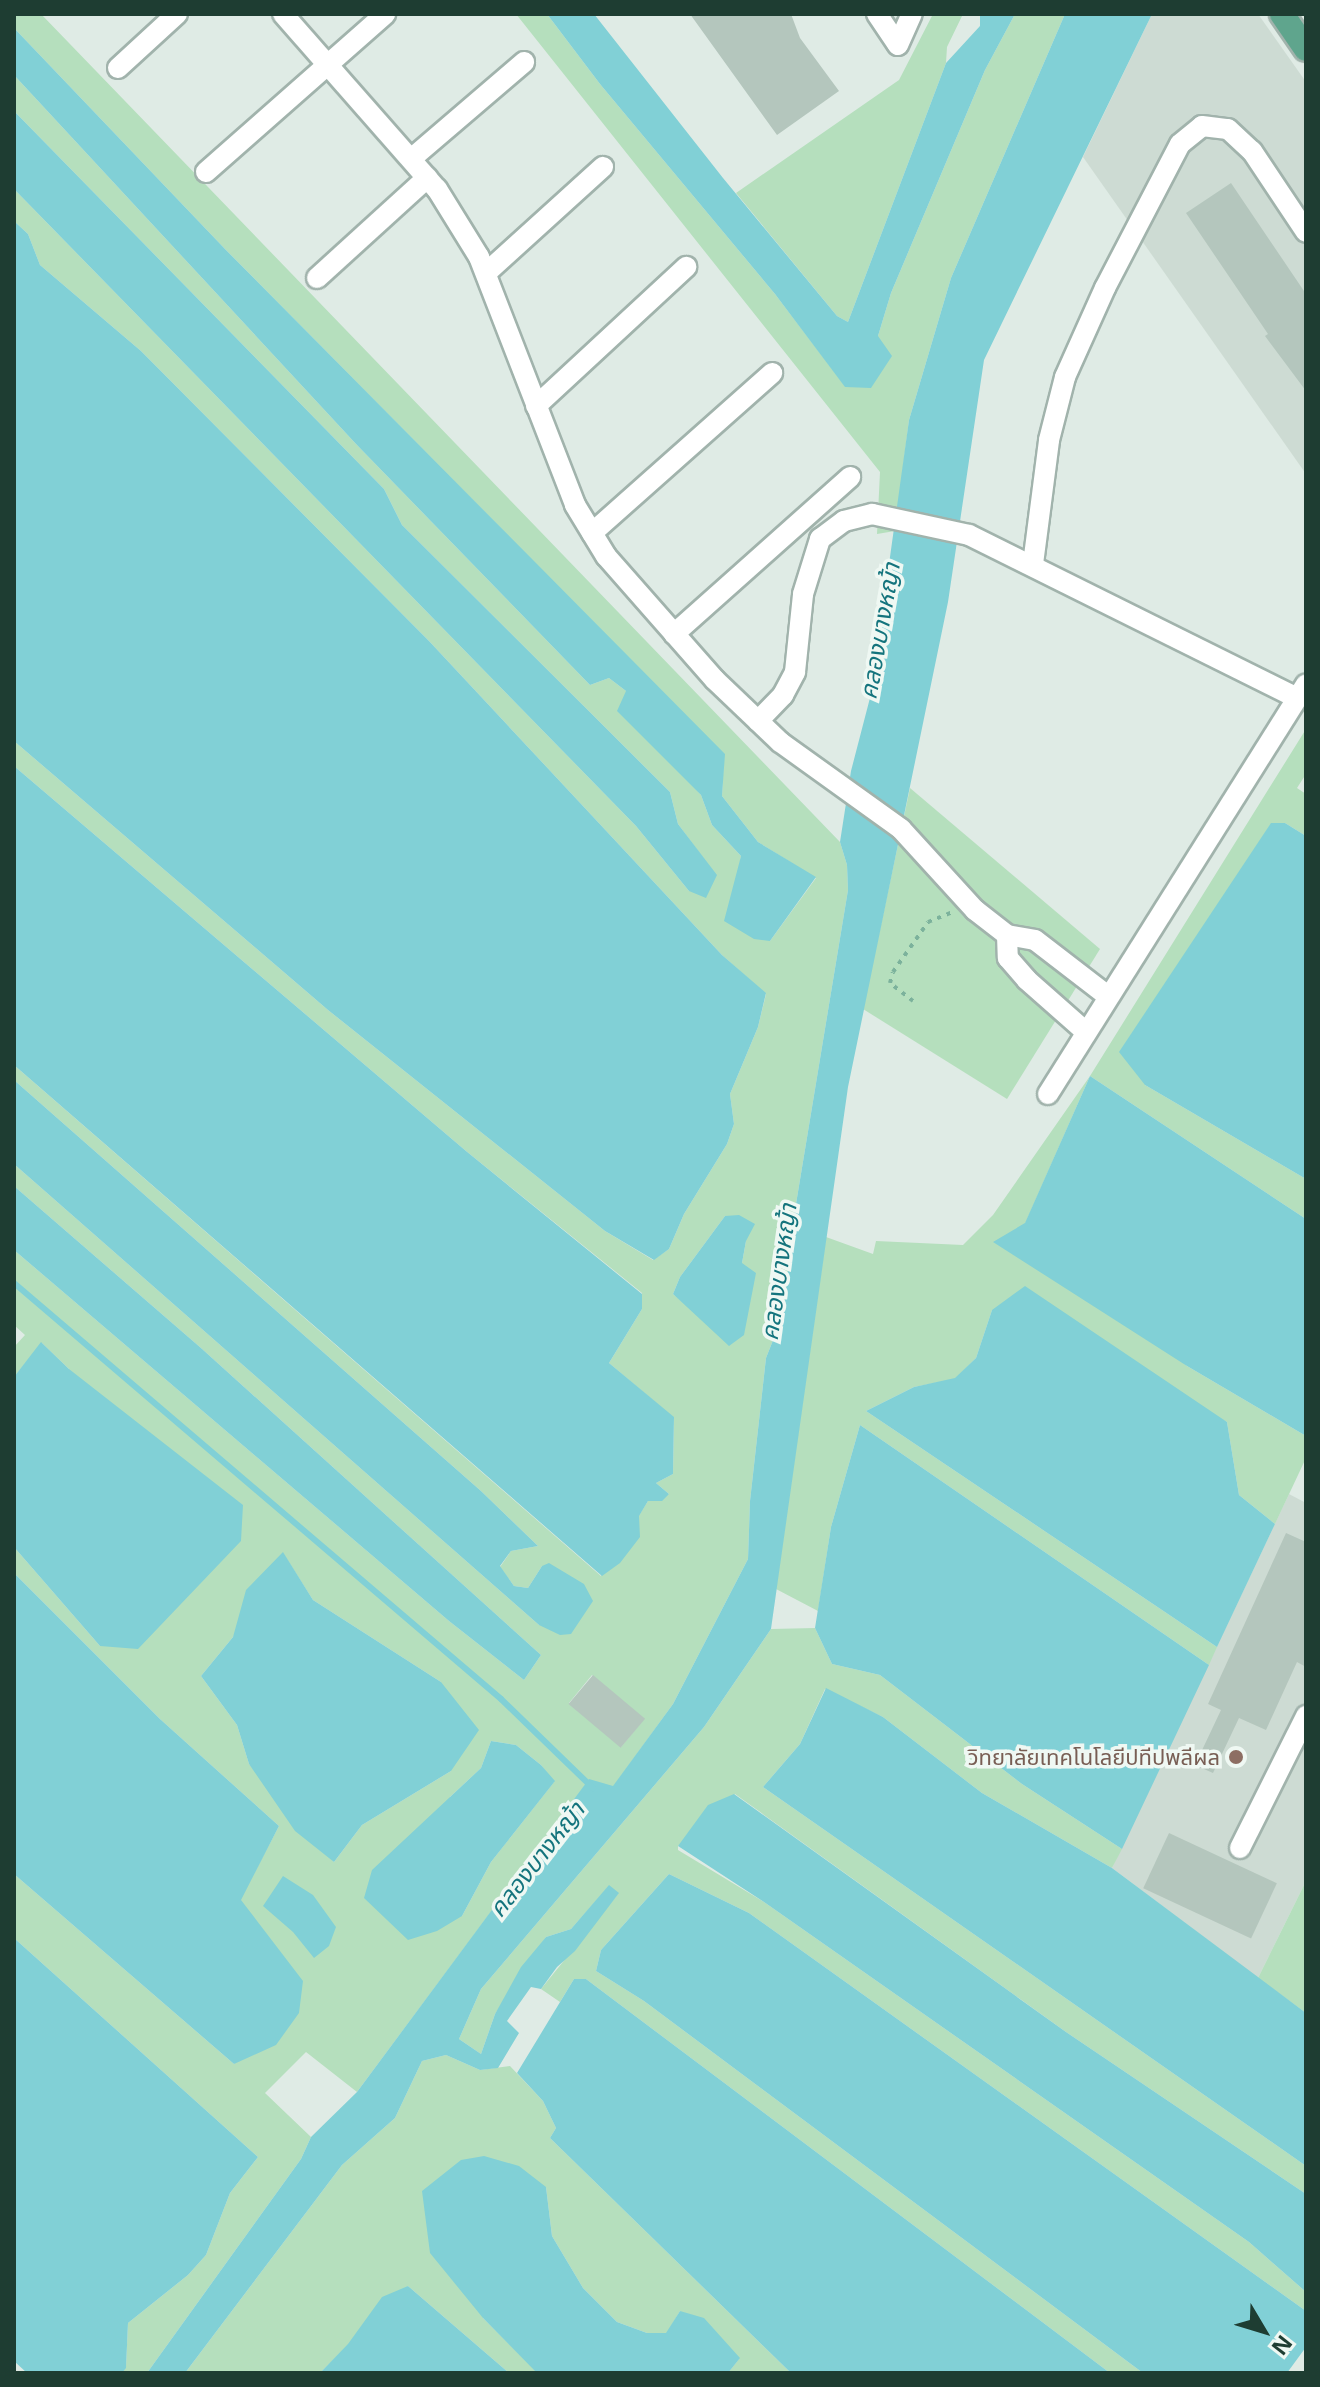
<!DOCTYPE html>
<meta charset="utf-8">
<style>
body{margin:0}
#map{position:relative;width:1320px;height:2387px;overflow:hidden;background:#dfebe5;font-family:"Noto Sans","Noto Sans Thai",sans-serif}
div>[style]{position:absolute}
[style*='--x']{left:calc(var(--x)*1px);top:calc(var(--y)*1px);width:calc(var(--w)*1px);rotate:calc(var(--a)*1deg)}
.built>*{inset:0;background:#cddbd3}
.green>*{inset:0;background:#b5dfbd}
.water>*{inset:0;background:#81d0d6}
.stream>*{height:6px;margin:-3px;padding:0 3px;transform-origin:3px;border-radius:3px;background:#81d0d6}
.building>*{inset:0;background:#b4c6bd;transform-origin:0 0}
.path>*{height:4px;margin-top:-2px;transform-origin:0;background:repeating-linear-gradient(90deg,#7cb29c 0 4px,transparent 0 10px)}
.roads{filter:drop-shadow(2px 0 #a1b3ac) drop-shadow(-2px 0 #a1b3ac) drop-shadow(0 2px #a1b3ac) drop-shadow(0 -2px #a1b3ac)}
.minor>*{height:20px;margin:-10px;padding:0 10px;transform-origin:10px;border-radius:10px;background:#fff}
.major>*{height:24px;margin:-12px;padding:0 12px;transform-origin:12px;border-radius:12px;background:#5fa58d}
.dots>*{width:22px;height:22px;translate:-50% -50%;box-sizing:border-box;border:4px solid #eff8f3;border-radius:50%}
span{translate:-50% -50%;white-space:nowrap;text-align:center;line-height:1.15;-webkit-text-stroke:7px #eff8f3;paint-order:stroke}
.education-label{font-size:22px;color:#785e54}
.right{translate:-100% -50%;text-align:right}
.water-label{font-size:24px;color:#14747d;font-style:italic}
.frame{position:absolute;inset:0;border:16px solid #1e3d32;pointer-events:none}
.north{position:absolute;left:1224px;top:2291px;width:80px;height:80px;-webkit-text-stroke:6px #eff8f3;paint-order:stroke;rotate:128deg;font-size:22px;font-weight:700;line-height:32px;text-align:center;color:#1e3d32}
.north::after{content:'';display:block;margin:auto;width:28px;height:36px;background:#1e3d32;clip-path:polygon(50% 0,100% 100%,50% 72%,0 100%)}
</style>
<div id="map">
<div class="built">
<i style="clip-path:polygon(1152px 14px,1258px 14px,1306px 82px,1306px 474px,1083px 157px)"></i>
<i style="clip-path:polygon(1289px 1494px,1306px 1503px,1306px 1881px,1258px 1978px,1112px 1868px)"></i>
</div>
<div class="green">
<i style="clip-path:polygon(evenodd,14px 14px,41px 14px,840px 842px,847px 865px,848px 890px,794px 1216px,783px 1315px,766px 1358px,750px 1501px,748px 1559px,673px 1704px,613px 1787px,589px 1780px,357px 2092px,306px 2052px,265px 2093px,311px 2137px,301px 2159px,147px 2373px,122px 2373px,126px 2367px,128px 2323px,188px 2275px,206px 2255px,230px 2193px,258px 2157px,14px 1938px,14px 1874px,234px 2064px,302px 1981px,240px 1900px,279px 1826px,160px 1719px,14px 1573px,14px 1547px,100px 1646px,69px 1369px,42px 1343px,14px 1377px,14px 1347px,25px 1335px,14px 1325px,14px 1250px,449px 1621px,524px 1680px,541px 1655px,201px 1348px,14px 1186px,14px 1164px,539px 1625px,542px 1566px,528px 1588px,514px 1586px,500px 1567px,511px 1551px,538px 1546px,481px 1491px,14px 1080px,14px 1065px,601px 1576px,648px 1501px,669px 1494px,656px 1483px,673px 1474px,674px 1418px,609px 1363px,642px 1309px,642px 1293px,466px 1151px,14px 766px,14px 741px,328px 1010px,605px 1231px,653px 1260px,669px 1249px,684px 1214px,727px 1144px,734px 1124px,730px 1094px,758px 1027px,766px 994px,722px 955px,429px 641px,141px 351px,40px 265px,28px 234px,14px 221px,14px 189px,636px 826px,689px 891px,716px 875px,678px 824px,670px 792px,402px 525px,384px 489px,14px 111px,14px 75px,356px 444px,590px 685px,609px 678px,626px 691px,674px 764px,701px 795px,712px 825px,741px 856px,736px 885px,770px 941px,816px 878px,758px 842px,722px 796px,724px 754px,225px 249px,14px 28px,14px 14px,725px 1216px,746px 1241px,742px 1263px,685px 1304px,673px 1294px,680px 1277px,725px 1216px,14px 14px,283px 1553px,313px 1600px,441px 1682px,451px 1771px,362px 1825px,334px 1862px,249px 1764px,237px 1725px,201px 1676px,233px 1637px,283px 1553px,14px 14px,592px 1675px,644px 1719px,621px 1747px,569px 1703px,592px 1675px,14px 14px,491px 1741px,516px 1745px,541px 1765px,554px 1782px,491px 1862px,462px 1916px,450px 1797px,481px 1768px,491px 1741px)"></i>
<i style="clip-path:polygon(516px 14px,547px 14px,600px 84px,775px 294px,845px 386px,878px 336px,891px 293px,985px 70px,1015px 14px,1065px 14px,951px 278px,909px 420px,895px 531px,877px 534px,880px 472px)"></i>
<i style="clip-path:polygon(933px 14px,963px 14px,947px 47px,946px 63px,848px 322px,837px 316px,736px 193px,899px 80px)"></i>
<i style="clip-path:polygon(1306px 729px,1306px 774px,1297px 788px,1306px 794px,1306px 836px,1285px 823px,1145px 1085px,1306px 1179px,1306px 1219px,1090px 1076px,1025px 1224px,1187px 1366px,1306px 1436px,1306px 1458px,1275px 1524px,1239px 1495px,1227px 1422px,992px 1310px,976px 1358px,955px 1379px,914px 1387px,866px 1411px,1217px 1647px,1209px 1665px,860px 1425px,831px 1527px,818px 1611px,776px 1589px,826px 1237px,873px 1254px,876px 1241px,963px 1245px,993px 1215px,1090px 1076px)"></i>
<i style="clip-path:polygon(910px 788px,1100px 949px,1007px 1099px,863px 1009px)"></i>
<i style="clip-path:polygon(815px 1628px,832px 1664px,880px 1675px,1022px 1784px,1122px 1849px,1112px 1868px,982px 1793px,883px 1717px,825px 1689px,800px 1744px,763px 1787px,1306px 2166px,1306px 2194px,1066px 2032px,735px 1794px,678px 1846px,678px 1850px,764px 1902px,1249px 2242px,1306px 2292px,1306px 2311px,749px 1913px,669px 1874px,601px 1950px,596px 1971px,644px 2001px,1143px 2373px,1110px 2373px,586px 1979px,574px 1979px,560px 2002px,541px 1989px,618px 1894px,609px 1886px,571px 1929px,546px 1937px,495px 2014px,481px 2054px,459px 2039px,481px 1989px,704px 1727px,771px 1629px)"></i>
<i style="clip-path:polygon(1306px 1881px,1306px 2013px,1258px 1978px)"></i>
<i style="clip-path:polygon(446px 2055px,480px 2070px,510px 2066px,543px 2101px,556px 2128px,550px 2138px,791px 2373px,728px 2373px,739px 2359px,680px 2311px,667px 2333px,647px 2333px,617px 2322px,583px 2288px,552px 2236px,546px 2187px,483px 2318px,538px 2373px,509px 2373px,408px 2286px,320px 2373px,185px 2373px,342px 2165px,395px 2118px,422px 2061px)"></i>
</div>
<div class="water">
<i style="clip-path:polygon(547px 14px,594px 14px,723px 178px,837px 316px,848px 322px,946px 63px,980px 26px,980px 14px,1015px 14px,985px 70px,891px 293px,878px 336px,892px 356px,871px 388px,845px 387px,775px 294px,600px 84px)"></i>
<i style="clip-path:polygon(1065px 14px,1152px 14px,984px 360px,948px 602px,848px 1087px,771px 1629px,704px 1727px,481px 1989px,459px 2039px,481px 2054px,495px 2014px,521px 1967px,546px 1937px,571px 1929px,609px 1885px,619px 1893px,575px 1951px,557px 1967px,541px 1989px,531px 1987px,507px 2021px,519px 2033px,498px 2068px,480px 2070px,446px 2055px,422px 2061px,395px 2118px,342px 2165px,185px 2373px,147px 2373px,301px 2159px,311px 2137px,357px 2092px,589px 1779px,613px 1786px,673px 1704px,748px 1559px,750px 1501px,766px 1358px,783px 1315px,794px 1216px,848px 890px,847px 865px,840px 842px,851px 771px,871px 694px,909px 420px,951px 278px)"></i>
<i style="clip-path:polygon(14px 28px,225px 249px,725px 754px,722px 796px,758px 842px,816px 877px,770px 941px,754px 939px,724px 921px,741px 856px,712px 825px,701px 795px,617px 711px,626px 691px,609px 678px,590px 685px,356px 444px,14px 75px)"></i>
<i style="clip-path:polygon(14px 111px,384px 489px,402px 525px,670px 792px,678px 824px,717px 875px,706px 898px,689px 891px,636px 826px,14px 189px)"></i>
<i style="clip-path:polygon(14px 221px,28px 234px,40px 265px,141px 351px,429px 641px,722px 955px,766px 993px,758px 1027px,730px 1094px,734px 1124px,727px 1144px,684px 1214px,669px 1249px,654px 1260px,605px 1231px,328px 1010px,14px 741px)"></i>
<i style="clip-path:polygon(14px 766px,466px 1151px,642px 1294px,642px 1309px,609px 1363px,674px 1417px,673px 1474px,656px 1483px,669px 1494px,662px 1501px,648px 1501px,639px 1516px,640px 1537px,620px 1563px,602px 1576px,14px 1065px)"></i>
<i style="clip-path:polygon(1271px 823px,1285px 823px,1306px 836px,1306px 1179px,1145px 1085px,1119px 1052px)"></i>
<i style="clip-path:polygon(1090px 1076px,1306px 1219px,1306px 1436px,1187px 1366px,993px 1242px,1025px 1223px)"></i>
<i style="clip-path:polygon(14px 1080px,481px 1491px,538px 1546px,511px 1551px,500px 1566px,514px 1586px,528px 1588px,542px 1566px,549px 1563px,584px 1584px,593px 1601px,571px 1634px,560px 1635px,539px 1625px,14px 1164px)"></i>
<i style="clip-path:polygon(14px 1186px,201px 1348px,541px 1655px,524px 1680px,449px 1621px,14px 1250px)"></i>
<i style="clip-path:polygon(739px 1215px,755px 1224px,746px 1241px,742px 1263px,756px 1273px,744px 1335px,729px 1346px,673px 1294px,680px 1277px,725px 1216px)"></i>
<i style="clip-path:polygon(1025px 1286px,1227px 1422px,1239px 1495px,1275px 1524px,1217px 1647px,866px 1411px,914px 1387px,955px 1378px,976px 1358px,992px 1310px)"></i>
<i style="clip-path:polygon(41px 1342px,69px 1369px,243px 1505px,241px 1541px,138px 1649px,100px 1646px,14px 1547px,14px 1377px)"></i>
<i style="clip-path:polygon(860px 1425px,1209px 1665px,1122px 1849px,1022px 1784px,880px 1675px,832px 1664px,815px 1628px,831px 1527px)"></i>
<i style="clip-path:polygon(283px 1552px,313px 1600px,441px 1682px,479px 1730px,451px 1771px,362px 1825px,334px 1862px,295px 1831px,249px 1764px,237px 1725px,201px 1676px,233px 1637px,246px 1590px)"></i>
<i style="clip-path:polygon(14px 1573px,160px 1719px,279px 1826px,241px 1900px,303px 1981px,299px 2013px,276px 2045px,234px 2064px,14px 1874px)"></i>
<i style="clip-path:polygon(826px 1688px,883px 1717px,982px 1793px,1112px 1868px,1306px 2013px,1306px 2166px,763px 1787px,800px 1744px)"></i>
<i style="clip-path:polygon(491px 1741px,516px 1745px,541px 1765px,555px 1781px,491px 1862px,462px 1916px,437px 1931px,408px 1940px,364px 1898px,372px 1870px,481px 1768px)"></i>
<i style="clip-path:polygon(734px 1794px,1066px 2032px,1306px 2194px,1306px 2292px,1249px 2242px,764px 1902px,678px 1846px,708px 1805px)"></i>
<i style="clip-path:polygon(669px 1874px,749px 1913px,1306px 2311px,1306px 2347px,1287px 2373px,1143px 2373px,644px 2001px,596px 1971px,601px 1950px)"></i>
<i style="clip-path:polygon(283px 1876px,313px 1895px,336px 1927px,329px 1946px,314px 1958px,293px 1932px,263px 1906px)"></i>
<i style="clip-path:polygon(14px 1938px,258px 2157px,230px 2193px,206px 2255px,188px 2275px,128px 2323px,126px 2368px,122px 2373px,27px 2373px,14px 2361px)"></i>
<i style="clip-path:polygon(574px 1979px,586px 1979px,1110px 2373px,791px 2373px,550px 2138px,556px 2128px,543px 2101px,517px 2073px)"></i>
<i style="clip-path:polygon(484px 2156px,519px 2166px,546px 2187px,552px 2236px,583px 2288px,617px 2322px,647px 2333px,666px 2333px,680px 2311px,704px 2318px,740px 2358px,728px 2373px,536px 2372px,483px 2318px,430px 2253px,422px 2191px,461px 2160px)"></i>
<i style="clip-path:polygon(408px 2286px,509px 2373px,320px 2373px,348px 2344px,382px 2297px)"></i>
</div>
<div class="stream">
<i style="--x:14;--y:1283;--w:640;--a:40.5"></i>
<i style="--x:501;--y:1699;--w:128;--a:44.1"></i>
</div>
<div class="building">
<i style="clip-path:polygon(690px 14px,791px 14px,800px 38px,839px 91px,777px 135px)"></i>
<i style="clip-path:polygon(1231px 183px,1306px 294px,1306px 391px,1265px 336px,1268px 334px,1186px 213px)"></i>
<i style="clip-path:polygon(1286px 1533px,1306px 1542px,1306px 1667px,1297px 1662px,1266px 1730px,1239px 1718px,1213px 1773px,1195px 1765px,1221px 1710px,1208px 1704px)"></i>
<i style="left:593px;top:1675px;width:68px;height:38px;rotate:40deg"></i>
<i style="left:1169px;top:1833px;width:119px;height:61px;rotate:25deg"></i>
</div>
<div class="path">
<i style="--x:913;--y:1001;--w:29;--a:-142"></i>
<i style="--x:890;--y:983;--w:11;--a:-75"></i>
<i style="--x:893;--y:972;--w:61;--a:-55"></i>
<i style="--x:928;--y:922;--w:27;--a:-22"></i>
</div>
<div class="roads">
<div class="minor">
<i style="--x:283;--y:14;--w:233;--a:48.7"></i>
<i style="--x:437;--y:189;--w:80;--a:58.3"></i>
<i style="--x:479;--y:257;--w:266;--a:68.8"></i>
<i style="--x:575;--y:505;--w:60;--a:58.7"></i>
<i style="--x:606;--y:556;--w:165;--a:48.7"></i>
<i style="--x:715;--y:680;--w:90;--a:43.6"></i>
<i style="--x:780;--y:742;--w:149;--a:35.7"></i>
<i style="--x:901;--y:829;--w:110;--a:47.6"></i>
<i style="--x:975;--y:910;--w:41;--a:38"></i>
<i style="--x:1007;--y:935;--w:28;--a:10"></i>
<i style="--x:1035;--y:940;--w:93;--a:37.6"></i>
<i style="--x:877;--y:14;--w:37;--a:56"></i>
<i style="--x:898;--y:45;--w:34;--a:-66"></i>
<i style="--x:118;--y:68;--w:80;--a:-42.5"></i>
<i style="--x:411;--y:159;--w:149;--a:-40.6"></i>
<i style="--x:206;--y:172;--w:239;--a:-41.4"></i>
<i style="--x:486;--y:273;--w:158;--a:-42.2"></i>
<i style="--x:317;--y:278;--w:149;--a:-42.3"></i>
<i style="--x:536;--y:406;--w:205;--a:-42.8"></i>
<i style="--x:592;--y:533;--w:241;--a:-41.6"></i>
<i style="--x:1033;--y:564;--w:125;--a:-82.6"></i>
<i style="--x:1049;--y:440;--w:65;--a:-75.7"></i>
<i style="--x:1065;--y:377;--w:98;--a:-65.8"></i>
<i style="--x:1105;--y:288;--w:162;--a:-62.5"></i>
<i style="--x:1180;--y:144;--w:28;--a:-39"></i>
<i style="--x:1202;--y:126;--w:26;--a:7"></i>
<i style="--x:1228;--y:129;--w:33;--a:43"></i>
<i style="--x:1252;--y:151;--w:97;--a:56.3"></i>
<i style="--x:674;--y:634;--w:236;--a:-41.7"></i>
<i style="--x:758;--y:721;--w:36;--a:-46"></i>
<i style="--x:783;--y:695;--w:26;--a:-62"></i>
<i style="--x:795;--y:672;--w:78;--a:-84.1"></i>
<i style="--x:803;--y:594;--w:58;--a:-72.8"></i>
<i style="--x:820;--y:539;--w:30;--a:-37"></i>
<i style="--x:844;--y:521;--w:29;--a:-14"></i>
<i style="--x:872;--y:514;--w:99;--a:12.2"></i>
<i style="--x:969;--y:535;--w:366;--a:26.4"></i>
<i style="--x:1007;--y:935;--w:23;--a:88"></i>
<i style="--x:1008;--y:958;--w:29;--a:49"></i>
<i style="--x:1027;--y:980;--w:79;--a:41.4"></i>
<i style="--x:1048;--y:1094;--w:484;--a:-57.8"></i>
<i style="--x:1240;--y:1848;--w:148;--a:-63.4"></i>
</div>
<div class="major">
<i style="--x:1282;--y:14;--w:42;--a:55.6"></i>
</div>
</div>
<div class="dots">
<i style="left:1236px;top:1757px;background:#8d6e63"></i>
</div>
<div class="education-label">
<span class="right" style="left:1220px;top:1757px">วิทยาลัยเทคโนโลยีปทีปพลีผล</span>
</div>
<div class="water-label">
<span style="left:879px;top:631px;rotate:-80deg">คลองบางหญ้า</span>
<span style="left:778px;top:1272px;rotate:-82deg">คลองบางหญ้า</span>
<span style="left:536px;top:1859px;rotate:-52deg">คลองบางหญ้า</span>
</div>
<div class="frame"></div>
<div class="north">N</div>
</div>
